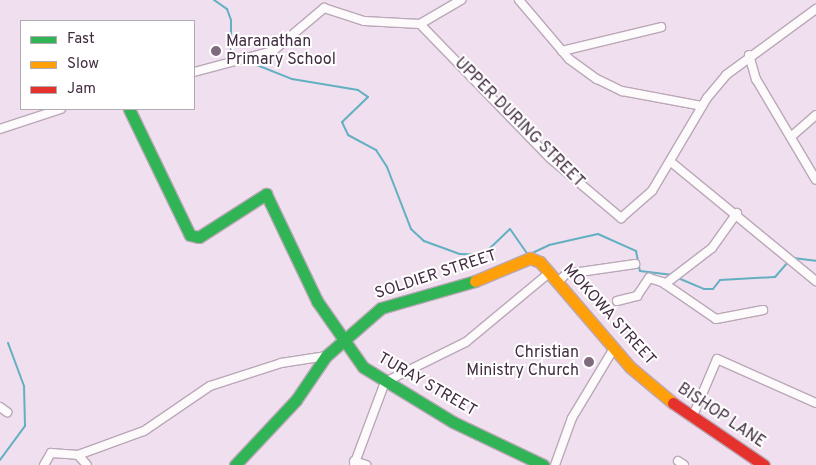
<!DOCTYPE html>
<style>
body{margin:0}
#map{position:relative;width:816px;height:465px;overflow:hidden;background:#f0dfee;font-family:Overpass,sans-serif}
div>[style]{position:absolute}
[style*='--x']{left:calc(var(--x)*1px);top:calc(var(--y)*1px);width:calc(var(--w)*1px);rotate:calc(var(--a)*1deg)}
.stream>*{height:2px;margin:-1px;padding:0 1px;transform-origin:1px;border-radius:1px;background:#62b0c1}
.roads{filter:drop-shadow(1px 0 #baa8b8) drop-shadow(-1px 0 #baa8b8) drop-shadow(0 1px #baa8b8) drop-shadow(0 -1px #baa8b8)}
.street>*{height:8px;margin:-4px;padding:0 4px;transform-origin:4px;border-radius:4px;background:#fdfafc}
.fast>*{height:11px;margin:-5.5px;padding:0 5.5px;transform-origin:5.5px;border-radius:5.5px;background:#30b455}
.slow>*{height:11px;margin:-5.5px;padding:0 5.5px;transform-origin:5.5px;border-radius:5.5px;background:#ff9f0a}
.jam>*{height:11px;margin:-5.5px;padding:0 5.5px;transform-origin:5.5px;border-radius:5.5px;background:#e5322d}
.dots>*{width:14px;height:14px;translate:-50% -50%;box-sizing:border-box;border:2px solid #fff;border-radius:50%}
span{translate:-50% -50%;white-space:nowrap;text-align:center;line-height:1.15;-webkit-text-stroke:4px #fff;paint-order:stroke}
.poi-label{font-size:16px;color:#422c40}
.left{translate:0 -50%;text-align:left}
.right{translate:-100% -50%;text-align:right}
.street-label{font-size:16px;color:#422c40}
.legend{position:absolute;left:20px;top:20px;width:175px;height:90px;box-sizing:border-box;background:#fff;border:1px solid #b3abb3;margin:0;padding:6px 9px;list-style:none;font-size:15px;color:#422c40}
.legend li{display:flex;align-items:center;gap:10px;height:25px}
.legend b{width:25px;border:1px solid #b3abb3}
</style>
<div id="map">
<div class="stream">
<i style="--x:214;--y:0;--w:16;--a:35"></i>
<i style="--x:227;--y:9;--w:12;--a:70"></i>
<i style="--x:231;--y:20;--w:36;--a:90"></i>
<i style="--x:231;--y:56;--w:4;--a:27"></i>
<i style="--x:247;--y:61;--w:48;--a:21.8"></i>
<i style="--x:292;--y:79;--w:67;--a:9.5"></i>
<i style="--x:358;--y:90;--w:12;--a:35"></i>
<i style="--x:368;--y:97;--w:36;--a:136"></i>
<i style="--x:342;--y:122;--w:14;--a:65"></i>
<i style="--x:348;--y:135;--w:32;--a:28"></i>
<i style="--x:376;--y:150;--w:20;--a:57"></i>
<i style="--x:387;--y:167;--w:66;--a:68.8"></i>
<i style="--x:411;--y:229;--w:18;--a:43"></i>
<i style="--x:424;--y:241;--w:38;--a:20"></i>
<i style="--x:460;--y:254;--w:23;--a:2"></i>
<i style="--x:483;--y:255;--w:37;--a:-44"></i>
<i style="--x:510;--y:229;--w:32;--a:55"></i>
<i style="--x:528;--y:255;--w:23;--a:-25"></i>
<i style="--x:549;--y:245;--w:50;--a:-12.7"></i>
<i style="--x:598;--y:234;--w:42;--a:24.1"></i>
<i style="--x:636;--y:251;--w:20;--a:79"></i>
<i style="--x:640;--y:271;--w:31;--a:7"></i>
<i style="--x:793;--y:258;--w:23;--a:7"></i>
<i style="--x:678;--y:278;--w:28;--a:23"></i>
<i style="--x:704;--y:289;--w:9;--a:0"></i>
<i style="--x:713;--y:289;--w:11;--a:-52"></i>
<i style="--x:720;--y:280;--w:55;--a:-3.1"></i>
<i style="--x:775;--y:277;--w:21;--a:-49"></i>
<i style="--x:0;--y:460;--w:42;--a:-53.7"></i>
<i style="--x:25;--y:426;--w:40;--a:-91.4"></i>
<i style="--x:24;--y:386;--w:46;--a:-110.4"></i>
</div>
<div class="roads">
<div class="street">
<i style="--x:519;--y:0;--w:77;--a:49.7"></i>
<i style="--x:569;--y:59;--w:34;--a:36"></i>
<i style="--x:597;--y:79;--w:28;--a:26"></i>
<i style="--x:622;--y:91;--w:81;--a:10.6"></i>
<i style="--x:420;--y:24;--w:188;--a:45.9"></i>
<i style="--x:551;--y:159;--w:92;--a:40.1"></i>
<i style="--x:621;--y:218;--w:41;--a:-41.1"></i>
<i style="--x:652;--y:191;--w:108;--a:-59.4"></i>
<i style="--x:707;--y:98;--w:30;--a:-50"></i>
<i style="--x:726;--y:75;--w:112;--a:-36.3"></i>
<i style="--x:420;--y:24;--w:48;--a:-30.3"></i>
<i style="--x:562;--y:51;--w:102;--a:-13.6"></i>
<i style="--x:749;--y:55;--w:25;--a:74"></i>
<i style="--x:756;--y:79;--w:117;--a:59.3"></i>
<i style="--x:194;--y:72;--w:82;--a:-14.9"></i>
<i style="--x:273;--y:51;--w:67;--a:-40.1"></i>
<i style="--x:324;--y:8;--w:42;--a:18"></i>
<i style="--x:364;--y:21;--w:56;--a:3.1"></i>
<i style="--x:0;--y:129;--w:64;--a:-18.2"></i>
<i style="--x:793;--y:135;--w:30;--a:-41"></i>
<i style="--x:671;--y:162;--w:188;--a:39.4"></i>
<i style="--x:558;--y:282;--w:11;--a:-45"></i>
<i style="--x:566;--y:274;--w:70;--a:-8.2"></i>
<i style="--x:665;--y:284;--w:59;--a:-37.5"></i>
<i style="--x:712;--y:248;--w:43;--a:-54.5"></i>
<i style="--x:617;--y:301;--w:21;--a:-14"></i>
<i style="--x:637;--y:296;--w:22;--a:-56"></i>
<i style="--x:649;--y:278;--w:14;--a:17"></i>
<i style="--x:662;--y:282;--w:65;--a:34.4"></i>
<i style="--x:716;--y:319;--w:48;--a:-10.8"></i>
<i style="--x:0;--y:407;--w:9;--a:36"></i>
<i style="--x:692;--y:418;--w:64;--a:-67"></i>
<i style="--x:717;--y:359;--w:108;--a:24"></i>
<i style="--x:78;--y:455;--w:13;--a:48"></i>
<i style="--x:354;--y:461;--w:13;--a:18"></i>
<i style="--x:678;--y:461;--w:7;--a:34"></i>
<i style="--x:44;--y:465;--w:14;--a:-60"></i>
<i style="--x:51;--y:453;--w:27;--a:4"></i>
<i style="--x:78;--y:455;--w:70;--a:-20"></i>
<i style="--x:144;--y:431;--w:80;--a:-34.3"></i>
<i style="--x:210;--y:386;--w:75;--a:-17.9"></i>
<i style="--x:281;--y:363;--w:46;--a:-8.8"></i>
<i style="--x:354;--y:465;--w:89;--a:-69.5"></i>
<i style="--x:385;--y:382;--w:90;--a:-26.3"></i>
<i style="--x:466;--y:342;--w:108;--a:-39.7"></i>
<i style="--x:555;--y:465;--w:50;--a:-70.1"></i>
<i style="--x:572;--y:418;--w:82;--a:-59"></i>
</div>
<div class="fast">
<i style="--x:129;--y:109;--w:140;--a:64.2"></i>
<i style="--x:190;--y:235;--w:9;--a:13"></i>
<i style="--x:199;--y:237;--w:80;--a:-32.7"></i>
<i style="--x:266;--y:194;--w:119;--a:64.5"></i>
<i style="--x:317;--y:301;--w:80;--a:55.1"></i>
<i style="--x:363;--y:367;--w:105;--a:31.4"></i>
<i style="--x:453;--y:422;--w:100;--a:25.5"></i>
<i style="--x:235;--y:465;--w:89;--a:-46.8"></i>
<i style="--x:296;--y:400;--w:53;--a:-55.7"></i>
<i style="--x:326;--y:356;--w:73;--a:-41.1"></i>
<i style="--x:381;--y:308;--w:98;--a:-16"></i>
</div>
<div class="slow">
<i style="--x:475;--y:281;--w:60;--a:-22.7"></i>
<i style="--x:530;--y:258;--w:11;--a:22"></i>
<i style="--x:540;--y:262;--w:138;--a:49.4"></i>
<i style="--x:630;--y:367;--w:56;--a:39.9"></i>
</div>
<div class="jam">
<i style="--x:673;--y:403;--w:110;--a:34.3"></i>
</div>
</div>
<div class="dots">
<i style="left:216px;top:51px;background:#7f6b7d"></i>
<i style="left:589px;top:362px;background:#7f6b7d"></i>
</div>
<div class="poi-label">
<span class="left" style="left:226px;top:51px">Maranathan<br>Primary School</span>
<span class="right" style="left:579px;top:362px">Christian<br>Ministry Church</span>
</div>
<div class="street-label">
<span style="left:519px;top:123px;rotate:45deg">UPPER DURING STREET</span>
<span style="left:436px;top:275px;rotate:-18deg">SOLDIER STREET</span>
<span style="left:609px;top:315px;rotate:48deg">MOKOWA STREET</span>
<span style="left:427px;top:385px;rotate:30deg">TURAY STREET</span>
<span style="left:721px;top:416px;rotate:34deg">BISHOP LANE</span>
</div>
<ul class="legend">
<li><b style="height:6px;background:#30b455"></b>Fast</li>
<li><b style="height:6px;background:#ff9f0a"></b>Slow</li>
<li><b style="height:6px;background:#e5322d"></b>Jam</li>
</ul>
</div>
